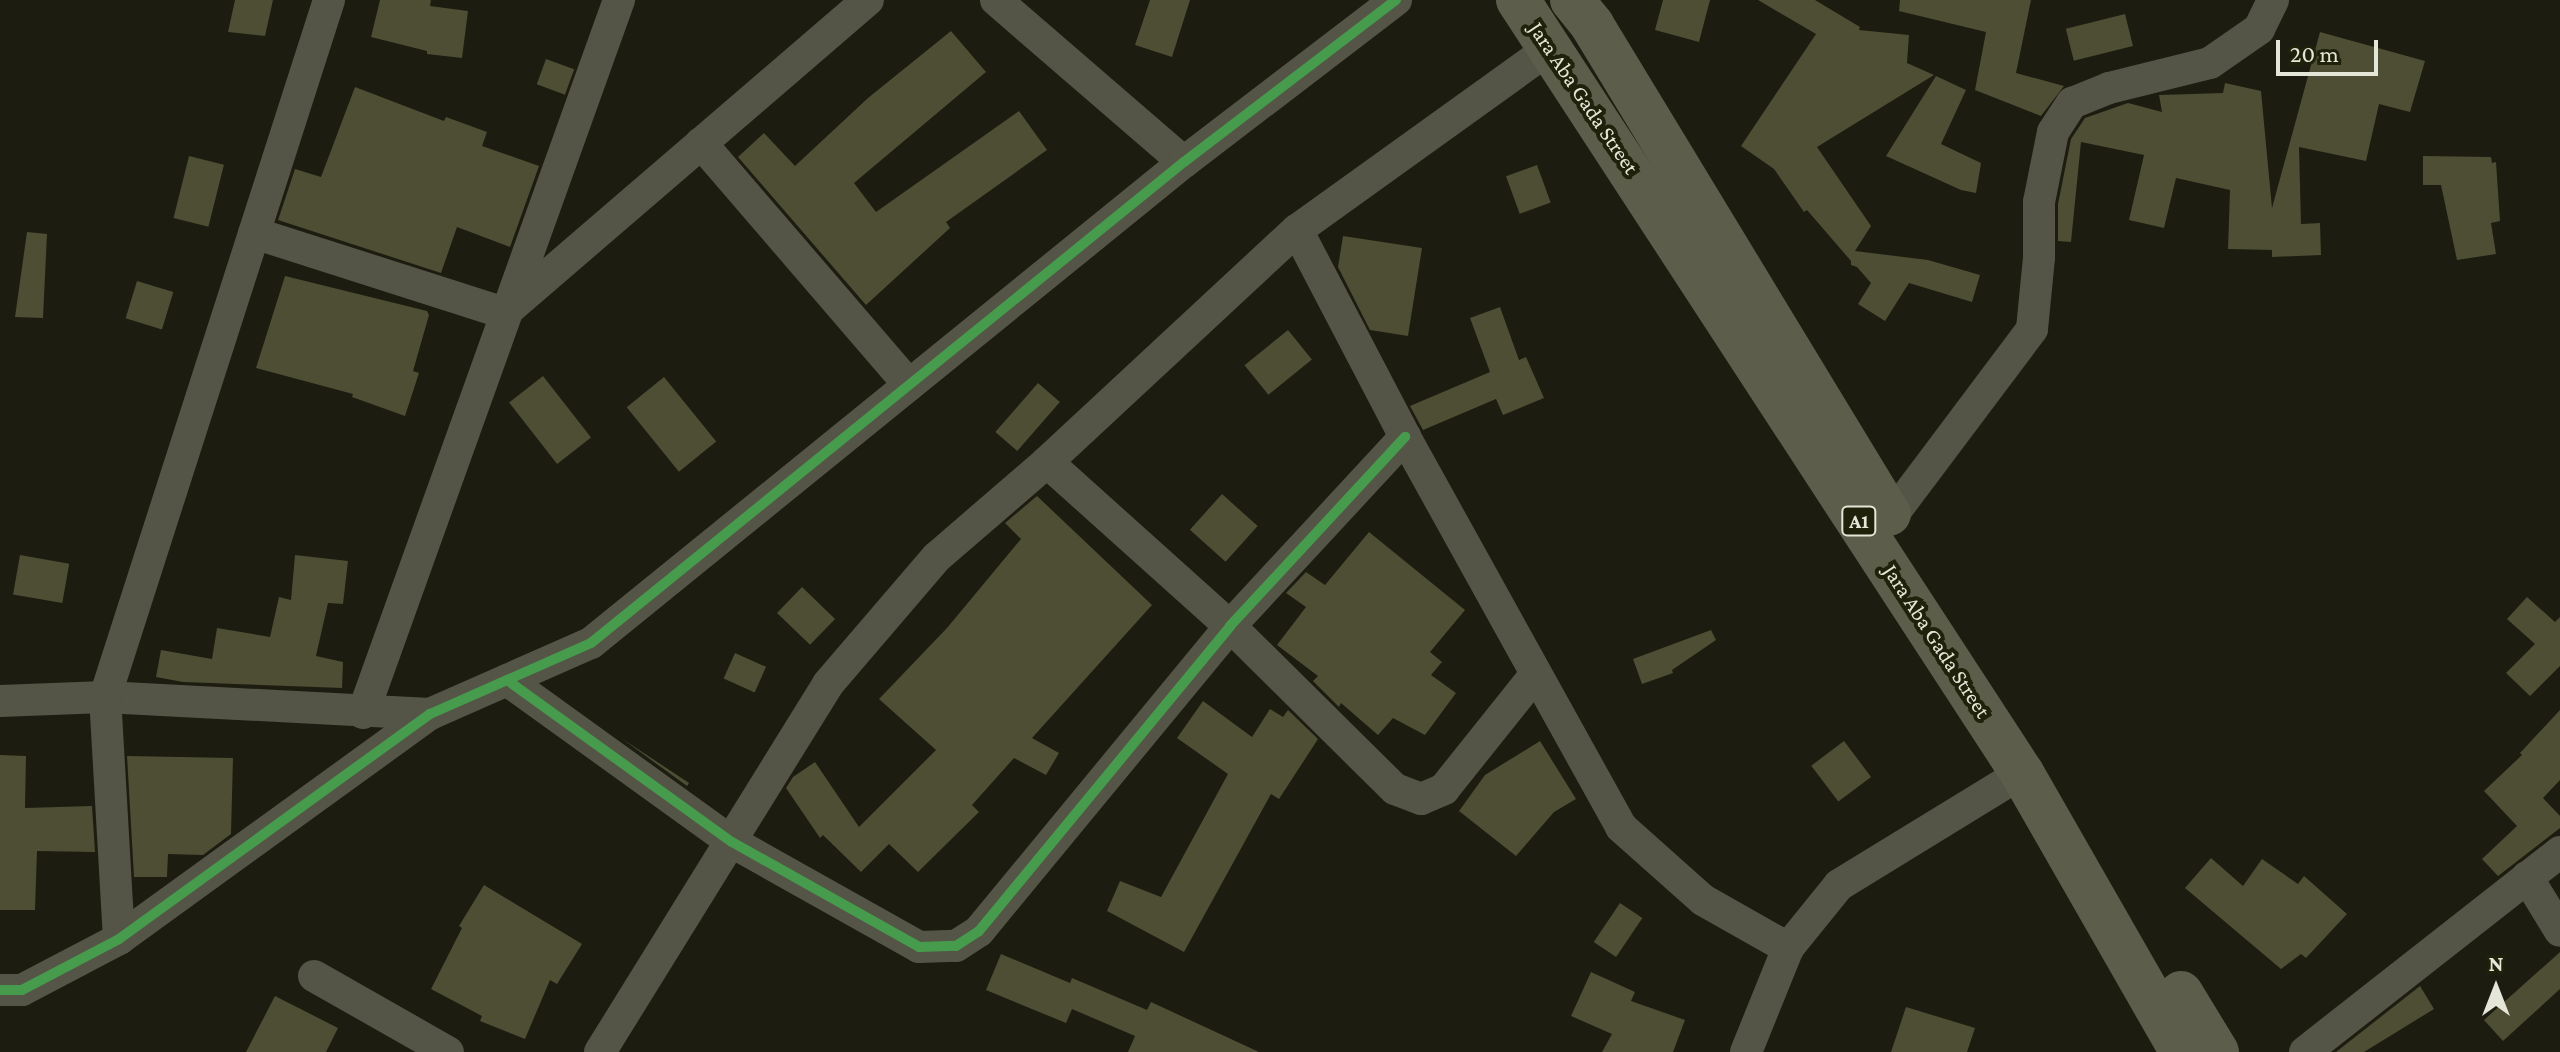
<!DOCTYPE html>
<style>
body{margin:0}
#map{position:relative;width:2560px;height:1052px;overflow:hidden;background:#1c1c10;font-family:"Crimson Pro",serif}
div>[style]{position:absolute}
[style*='--x']{left:calc(var(--x)*1px);top:calc(var(--y)*1px);width:calc(var(--w)*1px);rotate:calc(var(--a)*1deg)}
.building>*{inset:0;background:#4d4e33;transform-origin:0 0}
.street>*{height:32px;margin:-16px;padding:0 16px;transform-origin:16px;border-radius:16px;background:#545447}
.primary>*{height:44px;margin:-22px;padding:0 22px;transform-origin:22px;border-radius:22px;background:#5d5d4b}
.cycleway>*{height:10px;margin:-5px;padding:0 5px;transform-origin:5px;border-radius:5px;background:#469c4c}
span{translate:-50% -50%;white-space:nowrap;text-align:center;line-height:1.15;-webkit-text-stroke:8px #20210b;paint-order:stroke}
.shield-label span{padding:2px 6px;background:#20210b;border:2px solid;border-radius:6px;-webkit-text-stroke-width:0}
.shield-label{font-size:20px;color:#e4e6d8;font-weight:700}
.street-label{font-size:22px;color:#e4e6d8}
.north{position:absolute;left:2456px;top:948px;width:80px;height:80px;-webkit-text-stroke:6px #20210b;paint-order:stroke;rotate:0deg;font-size:22px;font-weight:700;line-height:32px;text-align:center;color:#e4e6d8}
.north::after{content:'';display:block;margin:auto;width:28px;height:36px;background:#e4e6d8;clip-path:polygon(50% 0,100% 100%,50% 72%,0 100%)}
.scale{position:absolute;left:2276px;top:40px;width:102px;height:36px;box-sizing:border-box;border:4px solid #e4e6d8;border-top:0;padding-left:10px;font-size:24px;line-height:28px;white-space:nowrap;color:#e4e6d8;-webkit-text-stroke:6px #20210b;paint-order:stroke}
</style>
<div id="map">
<div class="building">
<i style="clip-path:polygon(235px 0,273px 0,265px 36px,228px 32px)"></i>
<i style="clip-path:polygon(380px 0,431px 0,430px 6px,468px 11px,462px 58px,427px 54px,427px 51px,371px 37px)"></i>
<i style="clip-path:polygon(1150px 0,1190px 0,1172px 57px,1135px 45px)"></i>
<i style="clip-path:polygon(1663px 0,1710px 0,1699px 42px,1655px 30px)"></i>
<i style="clip-path:polygon(1758px 0,1815px 0,1860px 27px,1859px 30px,1909px 35px,1907px 63px,1934px 75px,1817px 147px,1871px 226px,1855px 251px,1928px 260px,1980px 275px,1972px 302px,1909px 283px,1885px 321px,1858px 304px,1871px 283px,1857px 267px,1851px 265px,1851px 261px,1807px 210px,1804px 212px,1774px 169px,1741px 146px,1816px 34px)"></i>
<i style="clip-path:polygon(1900px 0,2031px 0,2016px 73px,2064px 86px,2041px 116px,1975px 90px,1986px 32px,1899px 11px)"></i>
<i style="left:2125px;top:14px;width:33px;height:61px;rotate:76deg"></i>
<i style="clip-path:polygon(951px 31px,986px 72px,854px 183px,876px 212px,1019px 111px,1047px 150px,946px 222px,950px 228px,866px 305px,738px 157px,764px 133px,795px 166px,868px 98px)"></i>
<i style="clip-path:polygon(2320px 32px,2425px 61px,2410px 112px,2379px 104px,2366px 161px,2299px 147px,2301px 224px,2320px 223px,2321px 255px,2272px 257px,2272px 250px,2228px 249px,2230px 190px,2176px 178px,2164px 228px,2129px 220px,2144px 155px,2081px 142px,2071px 242px,2058px 241px,2058px 204px,2071px 139px,2085px 118px,2128px 103px,2162px 112px,2159px 95px,2223px 93px,2225px 83px,2261px 91px,2272px 208px)"></i>
<i style="left:546px;top:59px;width:30px;height:27px;rotate:20deg"></i>
<i style="clip-path:polygon(1936px 76px,1966px 90px,1941px 144px,1981px 163px,1976px 193px,1961px 190px,1886px 156px)"></i>
<i style="clip-path:polygon(355px 87px,444px 121px,446px 117px,487px 132px,482px 146px,539px 166px,510px 247px,457px 227px,441px 273px,278px 220px,295px 169px,321px 177px)"></i>
<i style="left:189px;top:156px;width:36px;height:64px;rotate:14deg"></i>
<i style="clip-path:polygon(2423px 156px,2491px 157px,2492px 163px,2496px 162px,2500px 221px,2491px 223px,2496px 254px,2457px 260px,2441px 185px,2423px 185px)"></i>
<i style="left:1537px;top:165px;width:40px;height:33px;rotate:70deg"></i>
<i style="clip-path:polygon(27px 232px,47px 234px,43px 318px,15px 317px)"></i>
<i style="clip-path:polygon(1343px 236px,1422px 248px,1408px 336px,1370px 330px,1338px 267px)"></i>
<i style="clip-path:polygon(285px 276px,427px 311px,429px 315px,413px 371px,419px 373px,405px 416px,352px 397px,353px 394px,256px 368px)"></i>
<i style="left:137px;top:281px;width:38px;height:39px;rotate:17deg"></i>
<i style="clip-path:polygon(1500px 307px,1519px 360px,1526px 357px,1544px 398px,1503px 415px,1496px 399px,1423px 430px,1410px 406px,1490px 372px,1470px 318px)"></i>
<i style="left:1288px;top:330px;width:38px;height:56px;rotate:51deg"></i>
<i style="left:543px;top:376px;width:78px;height:43px;rotate:52deg"></i>
<i style="left:664px;top:377px;width:83px;height:48px;rotate:51deg"></i>
<i style="left:1038px;top:383px;width:29px;height:65px;rotate:41deg"></i>
<i style="left:1222px;top:494px;width:48px;height:48px;rotate:42deg"></i>
<i style="clip-path:polygon(1037px 496px,1152px 605px,1032px 738px,1059px 753px,1046px 775px,1014px 758px,972px 805px,979px 812px,918px 872px,889px 844px,861px 872px,823px 835px,820px 838px,786px 788px,793px 777px,815px 762px,859px 827px,936px 750px,879px 699px,947px 628px,1021px 539px,1005px 523px)"></i>
<i style="clip-path:polygon(1369px 532px,1465px 610px,1430px 652px,1442px 662px,1431px 675px,1456px 693px,1425px 735px,1393px 718px,1378px 735px,1341px 703px,1339px 707px,1313px 681px,1318px 676px,1277px 645px,1306px 607px,1286px 593px,1306px 572px,1325px 585px)"></i>
<i style="left:20px;top:555px;width:50px;height:40px;rotate:10deg"></i>
<i style="clip-path:polygon(295px 555px,348px 561px,343px 604px,328px 603px,316px 656px,343px 662px,342px 688px,183px 682px,156px 677px,161px 650px,212px 659px,217px 628px,270px 637px,279px 597px,291px 600px)"></i>
<i style="left:802px;top:587px;width:46px;height:36px;rotate:44deg"></i>
<i style="clip-path:polygon(2527px 597px,2555px 622px,2560px 617px,2560px 666px,2530px 696px,2506px 673px,2535px 644px,2507px 619px)"></i>
<i style="clip-path:polygon(1711px 630px,1716px 640px,1672px 670px,1673px 673px,1642px 684px,1633px 659px)"></i>
<i style="left:735px;top:653px;width:34px;height:28px;rotate:24deg"></i>
<i style="clip-path:polygon(1203px 701px,1252px 737px,1270px 709px,1283px 717px,1288px 710px,1318px 739px,1279px 799px,1271px 794px,1184px 952px,1107px 911px,1120px 881px,1161px 897px,1228px 774px,1177px 738px)"></i>
<i style="clip-path:polygon(2560px 710px,2560px 780px,2543px 798px,2560px 816px,2560px 828px,2498px 876px,2482px 859px,2517px 826px,2484px 791px,2522px 755px,2520px 753px)"></i>
<i style="clip-path:polygon(621px 738px,689px 783px,687px 786px)"></i>
<i style="clip-path:polygon(1540px 741px,1576px 799px,1554px 812px,1516px 856px,1459px 811px,1485px 775px)"></i>
<i style="left:1844px;top:741px;width:45px;height:41px;rotate:53deg"></i>
<i style="clip-path:polygon(0 755px,26px 756px,25px 808px,92px 806px,95px 852px,37px 851px,35px 910px,0 910px)"></i>
<i style="clip-path:polygon(127px 756px,233px 758px,231px 834px,203px 855px,168px 854px,167px 877px,134px 877px)"></i>
<i style="clip-path:polygon(2211px 858px,2243px 886px,2262px 859px,2298px 884px,2304px 876px,2347px 914px,2306px 958px,2301px 954px,2281px 969px,2185px 888px)"></i>
<i style="clip-path:polygon(484px 885px,582px 944px,557px 984px,550px 980px,525px 1039px,480px 1021px,482px 1016px,431px 989px,462px 928px,459px 926px)"></i>
<i style="left:1620px;top:903px;width:27px;height:47px;rotate:34deg"></i>
<i style="clip-path:polygon(2560px 952px,2560px 989px,2503px 1041px,2484px 1020px)"></i>
<i style="clip-path:polygon(1001px 954px,1070px 983px,1072px 978px,1147px 1010px,1151px 1002px,1259px 1052px,1128px 1052px,1135px 1036px,1072px 1009px,1066px 1023px,986px 990px)"></i>
<i style="clip-path:polygon(1591px 972px,1635px 992px,1631px 1001px,1685px 1020px,1673px 1052px,1602px 1052px,1612px 1034px,1571px 1016px)"></i>
<i style="clip-path:polygon(2420px 986px,2434px 1009px,2364px 1052px,2336px 1052px)"></i>
<i style="clip-path:polygon(275px 996px,338px 1028px,326px 1052px,246px 1052px)"></i>
<i style="clip-path:polygon(1906px 1007px,1975px 1028px,1967px 1052px,1891px 1052px)"></i>
</div>
<div class="street">
<i style="--x:996;--y:0;--w:248;--a:40.8"></i>
<i style="--x:701;--y:143;--w:319;--a:49.3"></i>
<i style="--x:1297;--y:230;--w:233;--a:62.4"></i>
<i style="--x:1405;--y:437;--w:446;--a:61"></i>
<i style="--x:1621;--y:827;--w:110;--a:41.7"></i>
<i style="--x:1703;--y:900;--w:98;--a:29.5"></i>
<i style="--x:254;--y:233;--w:262;--a:17.7"></i>
<i style="--x:504;--y:313;--w:480;--a:-40.7"></i>
<i style="--x:1047;--y:462;--w:246;--a:41.9"></i>
<i style="--x:1230;--y:626;--w:232;--a:44.7"></i>
<i style="--x:1395;--y:789;--w:28;--a:21"></i>
<i style="--x:1421;--y:799;--w:25;--a:-23"></i>
<i style="--x:1444;--y:789;--w:146;--a:-51.4"></i>
<i style="--x:1891;--y:517;--w:235;--a:-53.1"></i>
<i style="--x:2032;--y:329;--w:71;--a:-84.4"></i>
<i style="--x:2039;--y:258;--w:56;--a:-90"></i>
<i style="--x:2039;--y:202;--w:71;--a:-78.7"></i>
<i style="--x:2053;--y:132;--w:35;--a:-57"></i>
<i style="--x:2072;--y:103;--w:40;--a:-22"></i>
<i style="--x:2109;--y:88;--w:104;--a:-13.9"></i>
<i style="--x:2210;--y:63;--w:60;--a:-34.8"></i>
<i style="--x:2259;--y:29;--w:32;--a:-64"></i>
<i style="--x:507;--y:680;--w:277;--a:35.8"></i>
<i style="--x:732;--y:842;--w:214;--a:29.3"></i>
<i style="--x:919;--y:947;--w:37;--a:-2"></i>
<i style="--x:956;--y:946;--w:27;--a:-33"></i>
<i style="--x:979;--y:931;--w:395;--a:-50.5"></i>
<i style="--x:1230;--y:626;--w:258;--a:-47.2"></i>
<i style="--x:0;--y:701;--w:105;--a:-2.2"></i>
<i style="--x:105;--y:697;--w:325;--a:3"></i>
<i style="--x:363;--y:713;--w:758;--a:-70.25"></i>
<i style="--x:2527;--y:877;--w:63;--a:58.6"></i>
<i style="--x:119;--y:939;--w:242;--a:-93.3"></i>
<i style="--x:105;--y:697;--w:732;--a:-72.18"></i>
<i style="--x:314;--y:976;--w:154;--a:29.6"></i>
<i style="--x:0;--y:990;--w:22;--a:0"></i>
<i style="--x:22;--y:990;--w:110;--a:-27.7"></i>
<i style="--x:119;--y:939;--w:384;--a:-35.9"></i>
<i style="--x:430;--y:714;--w:176;--a:-23.8"></i>
<i style="--x:591;--y:643;--w:764;--a:-39.05"></i>
<i style="--x:1184;--y:162;--w:267;--a:-37.4"></i>
<i style="--x:600;--y:1052;--w:433;--a:-58.2"></i>
<i style="--x:828;--y:684;--w:167;--a:-49.4"></i>
<i style="--x:937;--y:557;--w:145;--a:-40.8"></i>
<i style="--x:1047;--y:462;--w:341;--a:-42.9"></i>
<i style="--x:1297;--y:230;--w:314;--a:-35.7"></i>
<i style="--x:1746;--y:1052;--w:112;--a:-68"></i>
<i style="--x:1788;--y:948;--w:81;--a:-51"></i>
<i style="--x:1839;--y:885;--w:215;--a:-31.5"></i>
<i style="--x:2305;--y:1052;--w:324;--a:-38.1"></i>
</div>
<div class="primary">
<i style="--x:1518;--y:0;--w:923;--a:56.9"></i>
<i style="--x:2022;--y:773;--w:322;--a:60.2"></i>
<i style="--x:1572;--y:0;--w:32;--a:51"></i>
<i style="--x:1592;--y:25;--w:572;--a:58.73"></i>
<i style="--x:2181;--y:993;--w:69;--a:58.6"></i>
</div>
<div class="cycleway">
<i style="--x:507;--y:680;--w:277;--a:35.8"></i>
<i style="--x:732;--y:842;--w:214;--a:29.3"></i>
<i style="--x:919;--y:947;--w:37;--a:-2"></i>
<i style="--x:956;--y:946;--w:27;--a:-33"></i>
<i style="--x:979;--y:931;--w:395;--a:-50.5"></i>
<i style="--x:1230;--y:626;--w:258;--a:-47.2"></i>
<i style="--x:0;--y:990;--w:22;--a:0"></i>
<i style="--x:22;--y:990;--w:110;--a:-27.7"></i>
<i style="--x:119;--y:939;--w:384;--a:-35.9"></i>
<i style="--x:430;--y:714;--w:176;--a:-23.8"></i>
<i style="--x:591;--y:643;--w:764;--a:-39.05"></i>
<i style="--x:1184;--y:162;--w:267;--a:-37.4"></i>
</div>
<div class="shield-label">
<span style="left:1859px;top:521px">A1</span>
</div>
<div class="street-label">
<span style="left:1584px;top:98px;rotate:56deg">Jara Aba Gada Street</span>
<span style="left:1937px;top:641px;rotate:57deg">Jara Aba Gada Street</span>
</div>
<div class="north">N</div>
<div class="scale">20 m</div>
</div>
